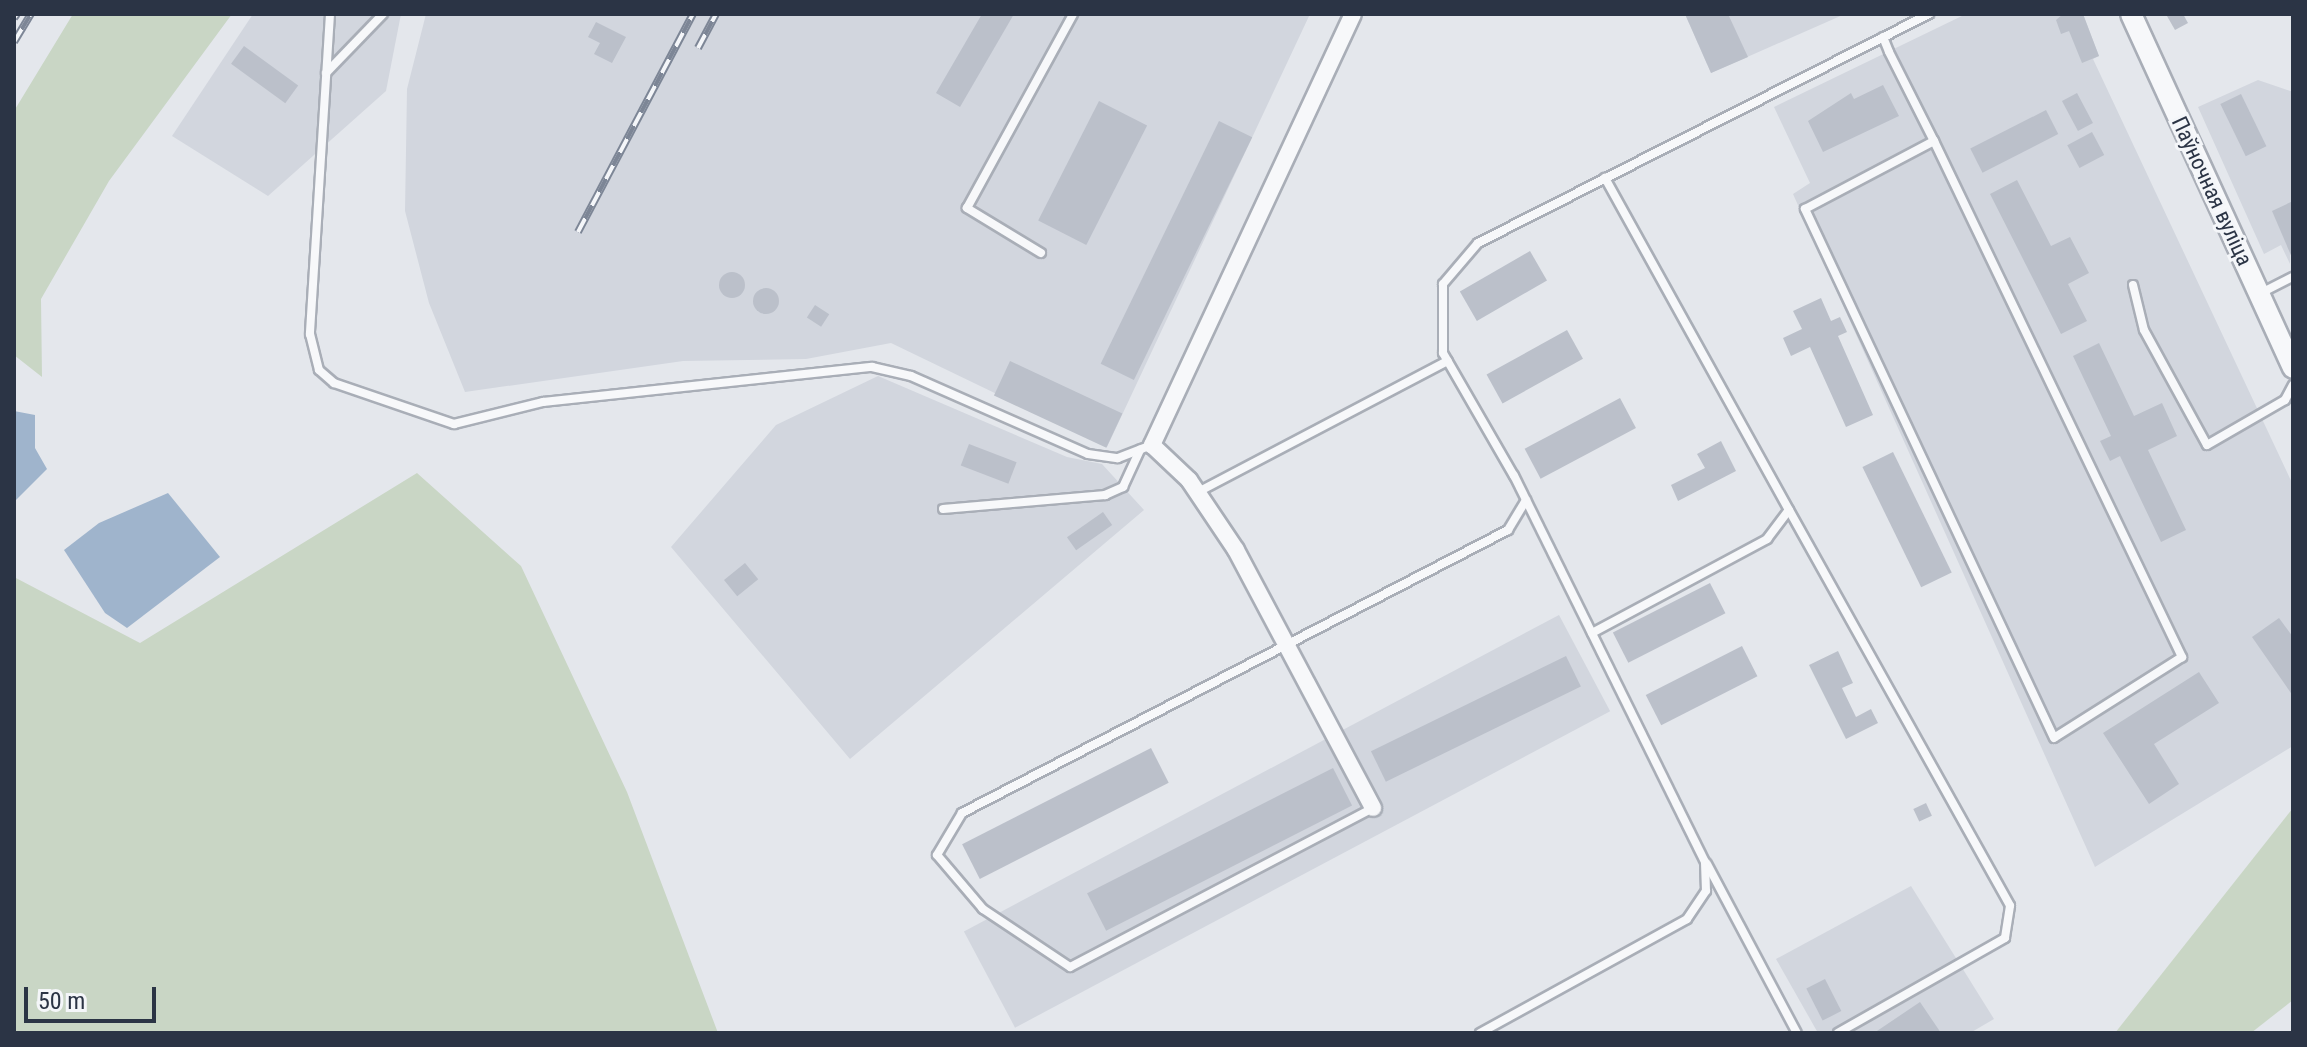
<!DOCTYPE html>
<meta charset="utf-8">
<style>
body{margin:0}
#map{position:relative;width:2307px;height:1047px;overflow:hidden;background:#e4e7ec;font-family:"Roboto Condensed",sans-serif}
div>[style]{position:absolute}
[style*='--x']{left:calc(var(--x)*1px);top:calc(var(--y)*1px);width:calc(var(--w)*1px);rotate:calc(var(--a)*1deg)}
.built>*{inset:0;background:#d2d6de;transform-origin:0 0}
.green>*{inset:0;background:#c9d6c5}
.water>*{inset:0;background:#9fb4cc}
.building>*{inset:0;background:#bbc0ca;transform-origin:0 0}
.round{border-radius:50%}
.roads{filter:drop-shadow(2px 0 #a9aeb7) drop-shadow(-2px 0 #a9aeb7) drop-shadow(0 2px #a9aeb7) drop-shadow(0 -2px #a9aeb7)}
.service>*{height:8px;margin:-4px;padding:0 4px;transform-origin:4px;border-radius:4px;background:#f7f8fa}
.minor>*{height:16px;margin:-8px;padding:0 8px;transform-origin:8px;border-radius:8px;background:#f7f8fa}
.tertiary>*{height:20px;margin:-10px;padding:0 10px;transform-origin:10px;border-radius:10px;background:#f7f8fa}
.rail>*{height:8px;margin-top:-4px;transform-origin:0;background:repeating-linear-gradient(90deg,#f4f6f9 0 15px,#7d8696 0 30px);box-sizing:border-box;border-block:2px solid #7d8696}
span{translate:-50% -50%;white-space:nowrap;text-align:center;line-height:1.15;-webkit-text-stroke:6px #f4f6f9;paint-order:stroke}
.street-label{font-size:22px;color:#2b3445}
.frame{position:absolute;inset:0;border:16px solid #2b3445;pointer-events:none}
.scale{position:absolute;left:24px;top:987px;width:132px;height:36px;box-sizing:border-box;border:4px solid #2b3445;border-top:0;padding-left:10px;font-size:24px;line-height:28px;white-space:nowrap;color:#2b3445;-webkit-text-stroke:6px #f4f6f9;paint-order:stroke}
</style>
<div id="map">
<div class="built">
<i style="clip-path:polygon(253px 14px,401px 14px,386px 91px,268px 196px,172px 136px)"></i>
<i style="clip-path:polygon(426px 14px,1310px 14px,1107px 447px,891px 343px,806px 359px,683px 361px,465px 392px,429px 303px,405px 211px,407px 89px)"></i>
<i style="clip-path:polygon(1685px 14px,1845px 14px,1711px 73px)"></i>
<i style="clip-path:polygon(1966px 14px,2083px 14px,2099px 56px,2093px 59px,2293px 485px,2293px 746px,2095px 867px,1793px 194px,1810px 183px,1774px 107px)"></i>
<i style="clip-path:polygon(2258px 80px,2293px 92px,2290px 264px,2281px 245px,2264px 254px,2198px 107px)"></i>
<i style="clip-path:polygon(878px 376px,1067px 457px,1102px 464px,1144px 510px,850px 759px,671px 547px,776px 425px)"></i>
<i style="left:1559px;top:615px;width:109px;height:674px;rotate:62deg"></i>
<i style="clip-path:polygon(1911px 886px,1994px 1019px,1970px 1033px,1818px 1033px,1776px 959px)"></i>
</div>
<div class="green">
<i style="clip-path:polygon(73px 14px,232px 14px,109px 181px,41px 299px,42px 377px,14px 355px,14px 111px)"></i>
<i style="clip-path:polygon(417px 473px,521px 566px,627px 792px,718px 1033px,14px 1033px,14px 577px,140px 643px)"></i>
<i style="clip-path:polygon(2293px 808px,2293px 1000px,2251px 1033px,2115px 1033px)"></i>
</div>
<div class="water">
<i style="clip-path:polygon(14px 411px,35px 415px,35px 448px,47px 469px,14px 502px)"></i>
<i style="clip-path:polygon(168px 493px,220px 557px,127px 628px,105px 613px,64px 550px,99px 523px)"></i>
</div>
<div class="building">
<i style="clip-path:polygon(982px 14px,1014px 14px,960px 107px,936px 93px)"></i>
<i style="clip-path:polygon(1685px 14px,1728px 14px,1748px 57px,1711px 73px)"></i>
<i style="clip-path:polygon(2063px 14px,2083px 14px,2099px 56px,2082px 63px,2069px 31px,2061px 34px,2056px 20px)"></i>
<i style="clip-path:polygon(2183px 14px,2188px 23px,2175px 30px,2167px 16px)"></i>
<i style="clip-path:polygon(596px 22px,626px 37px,612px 63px,594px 54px,600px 43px,588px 37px)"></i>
<i style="left:244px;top:46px;width:67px;height:22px;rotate:36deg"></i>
<i style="clip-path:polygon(1883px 85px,1899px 116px,1823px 152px,1808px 121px,1851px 93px,1854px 99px)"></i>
<i style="left:2077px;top:93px;width:34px;height:17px;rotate:62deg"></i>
<i style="left:2241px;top:94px;width:58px;height:23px;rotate:64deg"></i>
<i style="left:1099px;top:101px;width:54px;height:134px;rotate:27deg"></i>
<i style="left:2046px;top:110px;width:27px;height:85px;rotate:63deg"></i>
<i style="left:1219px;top:121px;width:37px;height:270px;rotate:26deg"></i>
<i style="left:2092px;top:132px;width:26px;height:28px;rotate:62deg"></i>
<i style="clip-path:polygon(2017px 180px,2051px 246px,2070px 237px,2089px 273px,2068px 284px,2087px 321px,2061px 334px,1990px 194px)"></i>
<i style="clip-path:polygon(2293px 201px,2293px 260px,2272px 211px)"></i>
<i style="left:1530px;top:251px;width:34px;height:81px;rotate:60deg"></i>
<i class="round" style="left:719px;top:272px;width:26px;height:26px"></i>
<i class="round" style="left:753px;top:288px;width:26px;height:26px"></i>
<i style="clip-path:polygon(1821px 298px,1831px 321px,1840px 317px,1847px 332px,1838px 336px,1873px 415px,1846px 427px,1810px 347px,1791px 356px,1783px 338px,1802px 329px,1793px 311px)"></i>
<i style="left:815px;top:305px;width:17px;height:15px;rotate:33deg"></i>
<i style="left:1567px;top:330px;width:33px;height:92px;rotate:61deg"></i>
<i style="clip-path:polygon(2099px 343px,2134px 416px,2162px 403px,2177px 436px,2148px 450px,2186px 530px,2161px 542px,2120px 456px,2110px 461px,2100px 441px,2111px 436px,2073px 356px)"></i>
<i style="left:1010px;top:361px;width:124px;height:38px;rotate:25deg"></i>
<i style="left:1620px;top:398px;width:34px;height:108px;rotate:62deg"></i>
<i style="clip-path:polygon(1721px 441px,1736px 471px,1678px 501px,1671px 485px,1705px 468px,1697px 454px)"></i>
<i style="left:969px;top:444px;width:51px;height:23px;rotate:21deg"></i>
<i style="left:1893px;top:452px;width:134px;height:34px;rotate:64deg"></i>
<i style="left:1103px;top:512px;width:16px;height:44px;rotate:55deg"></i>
<i style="left:745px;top:563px;width:21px;height:27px;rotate:51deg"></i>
<i style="left:1710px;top:583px;width:34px;height:109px;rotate:63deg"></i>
<i style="clip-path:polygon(2279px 618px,2293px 637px,2293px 696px,2252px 637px)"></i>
<i style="left:1742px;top:646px;width:34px;height:108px;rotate:63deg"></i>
<i style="clip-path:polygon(1838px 651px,1853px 683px,1842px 688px,1856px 717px,1871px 709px,1878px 723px,1846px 739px,1809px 665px)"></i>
<i style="left:1566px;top:656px;width:34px;height:217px;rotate:64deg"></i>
<i style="clip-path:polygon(2199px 672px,2219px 703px,2154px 744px,2179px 784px,2149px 804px,2103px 733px)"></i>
<i style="left:1151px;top:748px;width:39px;height:212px;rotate:63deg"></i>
<i style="left:1333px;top:768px;width:42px;height:276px;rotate:63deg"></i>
<i style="left:1926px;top:803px;width:14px;height:14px;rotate:65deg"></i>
<i style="left:1825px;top:979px;width:36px;height:21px;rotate:63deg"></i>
<i style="clip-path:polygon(1920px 1002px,1941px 1033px,1874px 1033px)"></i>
</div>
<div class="roads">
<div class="service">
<i style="--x:330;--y:14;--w:321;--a:93.6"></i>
<i style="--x:310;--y:334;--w:37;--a:76"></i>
<i style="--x:319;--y:370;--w:20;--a:41"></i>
<i style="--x:334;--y:383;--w:127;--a:18.9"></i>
<i style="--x:454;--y:424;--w:92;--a:-13.9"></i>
<i style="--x:543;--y:402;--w:331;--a:-6.1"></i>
<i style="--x:872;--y:367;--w:40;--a:13"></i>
<i style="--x:911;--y:376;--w:193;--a:23.8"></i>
<i style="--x:1088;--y:454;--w:30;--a:8"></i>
<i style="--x:1118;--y:458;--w:36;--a:-21"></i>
<i style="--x:1883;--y:37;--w:16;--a:68"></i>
<i style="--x:1889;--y:52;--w:100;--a:63.2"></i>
<i style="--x:1934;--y:141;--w:573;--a:64.33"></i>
<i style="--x:2182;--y:657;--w:151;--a:147.7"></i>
<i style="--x:2054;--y:738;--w:585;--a:-115.21"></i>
<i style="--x:1805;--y:209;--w:146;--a:-27.8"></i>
<i style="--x:326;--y:73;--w:82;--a:-46"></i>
<i style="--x:1041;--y:253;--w:87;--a:-148.7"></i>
<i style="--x:967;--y:208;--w:221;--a:-61.3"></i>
<i style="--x:2133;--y:285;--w:46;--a:76.3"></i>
<i style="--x:2144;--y:330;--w:131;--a:61.3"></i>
<i style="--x:2207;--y:445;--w:90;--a:-30"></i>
<i style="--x:2285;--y:400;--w:17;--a:-62"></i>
<i style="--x:2259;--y:294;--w:38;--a:-27"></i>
<i style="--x:1198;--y:492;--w:282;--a:-27.7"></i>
<i style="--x:943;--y:509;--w:163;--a:-4.9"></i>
<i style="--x:1105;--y:495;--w:20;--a:-24"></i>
<i style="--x:1123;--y:487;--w:41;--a:-65.3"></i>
<i style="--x:1789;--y:510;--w:453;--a:60.8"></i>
<i style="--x:2010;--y:906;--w:32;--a:99"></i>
<i style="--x:2005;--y:938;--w:192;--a:150.4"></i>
<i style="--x:1592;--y:633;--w:199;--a:-28.2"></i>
<i style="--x:1767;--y:539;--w:36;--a:-53"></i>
<i style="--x:1789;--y:510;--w:380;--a:-119"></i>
<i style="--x:1373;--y:808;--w:342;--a:152.3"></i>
<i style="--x:1070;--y:967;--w:105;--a:-146.3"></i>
<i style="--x:983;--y:909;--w:71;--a:-130.4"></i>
<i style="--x:937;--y:855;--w:49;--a:-59.2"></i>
<i style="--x:962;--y:813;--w:615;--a:-27.4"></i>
<i style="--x:1508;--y:530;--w:35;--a:-59"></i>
<i style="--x:1707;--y:864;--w:191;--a:62"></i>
<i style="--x:1480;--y:1033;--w:236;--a:-28.8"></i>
<i style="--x:1687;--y:919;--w:34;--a:-56"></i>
<i style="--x:1706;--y:891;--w:29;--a:-92"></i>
<i style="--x:1705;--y:862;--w:431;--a:-116.3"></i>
<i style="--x:1514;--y:476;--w:142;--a:-120"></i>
<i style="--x:1443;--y:353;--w:69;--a:-90"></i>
<i style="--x:1443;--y:284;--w:54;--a:-49.5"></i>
<i style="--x:1478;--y:243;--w:506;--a:-26.92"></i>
</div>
<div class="minor">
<i style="--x:1353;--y:14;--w:476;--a:115"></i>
<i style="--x:1152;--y:445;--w:51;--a:43.4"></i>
<i style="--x:1189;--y:480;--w:84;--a:56.1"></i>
<i style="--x:1236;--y:550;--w:292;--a:62"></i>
</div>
<div class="tertiary">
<i style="--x:2131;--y:14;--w:389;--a:65.4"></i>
</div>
</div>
<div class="rail">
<i style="--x:14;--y:18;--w:5;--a:-53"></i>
<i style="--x:14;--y:42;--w:33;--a:-59"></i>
<i style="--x:698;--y:48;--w:38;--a:-62"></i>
<i style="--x:578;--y:232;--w:246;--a:-62.2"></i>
</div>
<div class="street-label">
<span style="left:2212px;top:191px;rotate:65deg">Паўночная вуліца</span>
</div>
<div class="frame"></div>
<div class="scale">50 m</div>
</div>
